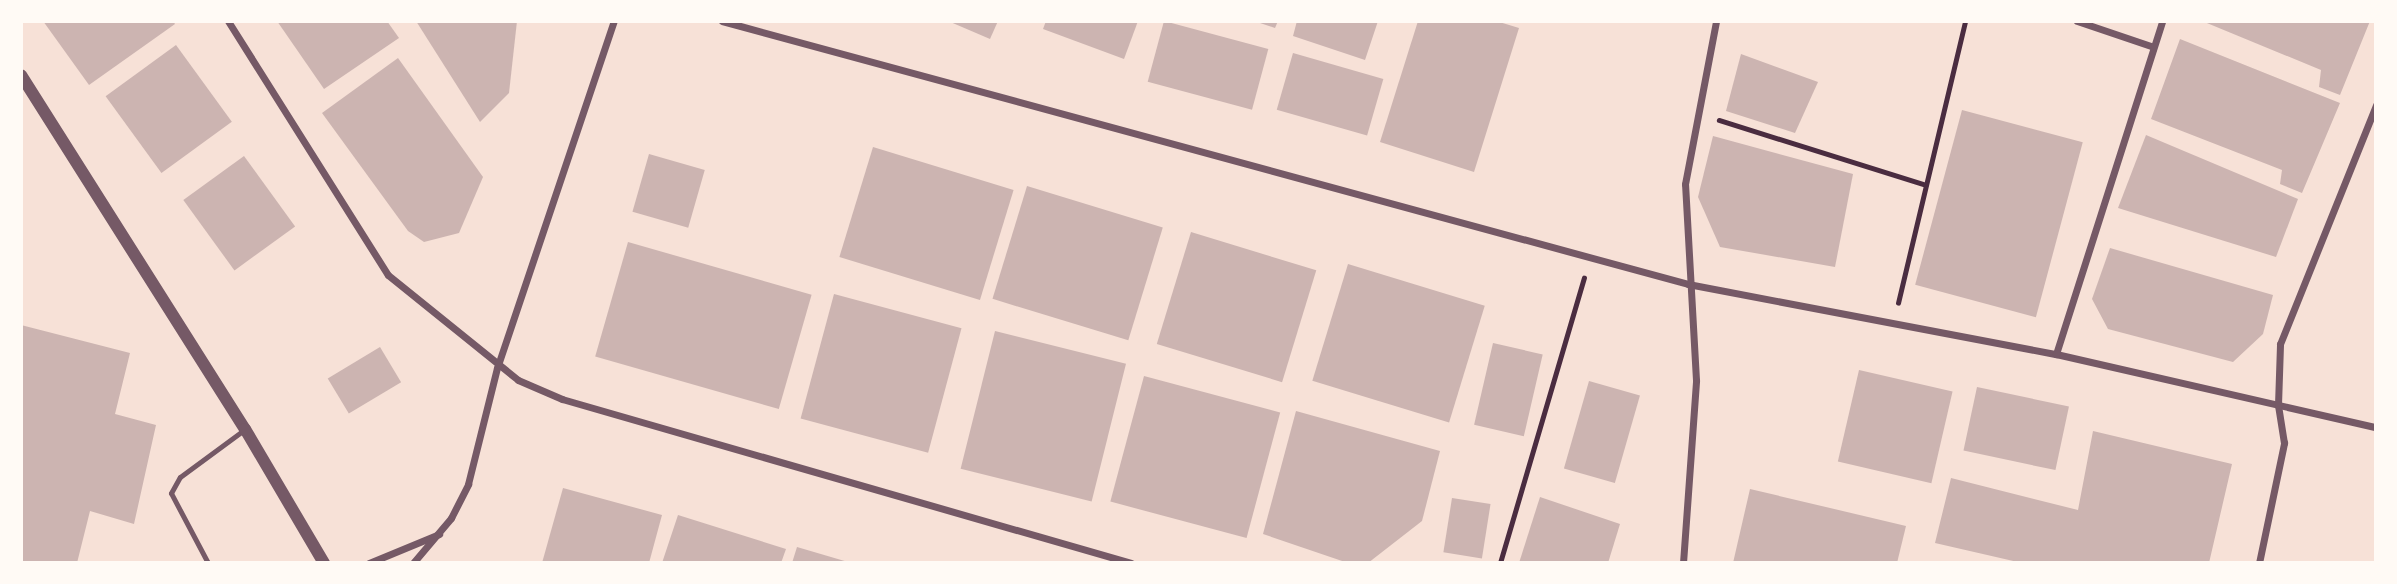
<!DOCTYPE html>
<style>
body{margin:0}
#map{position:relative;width:2397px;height:584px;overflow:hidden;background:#f7e1d7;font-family:Rubik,sans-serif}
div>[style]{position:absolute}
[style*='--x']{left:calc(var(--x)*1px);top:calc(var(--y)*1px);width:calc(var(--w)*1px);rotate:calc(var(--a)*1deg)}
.building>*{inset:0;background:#ccb4b1;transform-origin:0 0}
.path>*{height:4.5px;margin:-2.25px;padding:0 2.25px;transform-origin:2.25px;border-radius:2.25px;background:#4a2c40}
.service>*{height:5px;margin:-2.5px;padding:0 2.5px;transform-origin:2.5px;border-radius:2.5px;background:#755966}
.minor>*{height:7px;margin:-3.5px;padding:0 3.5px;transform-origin:3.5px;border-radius:3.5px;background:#755966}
.tertiary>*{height:12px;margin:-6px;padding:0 6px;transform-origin:6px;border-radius:6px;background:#755966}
span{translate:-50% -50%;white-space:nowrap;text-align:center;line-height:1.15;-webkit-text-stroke:5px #fffaf5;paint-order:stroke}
.frame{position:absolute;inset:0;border:23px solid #fffaf5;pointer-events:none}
</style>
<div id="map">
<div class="building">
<i style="clip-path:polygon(43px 21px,173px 21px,175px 24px,89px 85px)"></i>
<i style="clip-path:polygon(277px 21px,387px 21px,399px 38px,324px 89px)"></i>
<i style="clip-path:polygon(416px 21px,517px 21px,509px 93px,480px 122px)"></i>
<i style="clip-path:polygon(948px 21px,998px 21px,990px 39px)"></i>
<i style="clip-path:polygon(1046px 21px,1138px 21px,1124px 59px,1043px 29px)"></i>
<i style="left:1164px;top:21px;width:108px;height:63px;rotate:15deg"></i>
<i style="clip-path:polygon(1254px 21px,1278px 21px,1275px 28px)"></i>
<i style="clip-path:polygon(1297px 21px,1378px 21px,1365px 60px,1293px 36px)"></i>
<i style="clip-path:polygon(1418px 21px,1496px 21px,1519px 28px,1474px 172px,1380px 142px)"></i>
<i style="clip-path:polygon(2202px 21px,2370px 21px,2340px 95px,2319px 87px,2321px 70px)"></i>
<i style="clip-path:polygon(2180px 39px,2340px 103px,2302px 193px,2280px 184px,2282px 170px,2151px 119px)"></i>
<i style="left:176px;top:45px;width:95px;height:87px;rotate:54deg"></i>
<i style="left:1293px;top:53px;width:94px;height:59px;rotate:16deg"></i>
<i style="clip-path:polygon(1741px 54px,1818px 82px,1795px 133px,1726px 111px)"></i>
<i style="clip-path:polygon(398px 58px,483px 177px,459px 233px,424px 242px,408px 231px,322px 113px)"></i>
<i style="left:1962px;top:110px;width:125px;height:181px;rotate:15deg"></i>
<i style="clip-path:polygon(2146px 135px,2298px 199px,2276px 257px,2118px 208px)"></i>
<i style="clip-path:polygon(1713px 136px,1853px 174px,1835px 267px,1720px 247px,1698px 197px)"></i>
<i style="left:873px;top:147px;width:147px;height:115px;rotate:17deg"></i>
<i style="left:649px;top:154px;width:58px;height:60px;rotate:16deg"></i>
<i style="left:244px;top:156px;width:87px;height:75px;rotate:54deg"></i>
<i style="left:1027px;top:186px;width:142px;height:118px;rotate:17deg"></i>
<i style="left:1191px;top:232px;width:131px;height:117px;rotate:17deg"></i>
<i style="left:628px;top:242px;width:191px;height:119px;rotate:16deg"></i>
<i style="clip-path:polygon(2110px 248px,2273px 295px,2263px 334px,2233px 362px,2108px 329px,2092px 299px)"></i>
<i style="left:1348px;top:264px;width:143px;height:122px;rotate:17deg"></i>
<i style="left:834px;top:294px;width:132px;height:129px;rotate:15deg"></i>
<i style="clip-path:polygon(21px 325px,130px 353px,115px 414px,156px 425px,134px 524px,90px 511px,77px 563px,21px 563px)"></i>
<i style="left:995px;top:331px;width:135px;height:142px;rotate:14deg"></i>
<i style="left:1493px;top:343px;width:51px;height:84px;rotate:13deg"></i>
<i style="left:380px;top:347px;width:41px;height:61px;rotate:59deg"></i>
<i style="left:1859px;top:370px;width:96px;height:94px;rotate:13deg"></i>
<i style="left:1144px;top:376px;width:141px;height:130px;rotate:15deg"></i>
<i style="left:1589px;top:381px;width:53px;height:91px;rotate:16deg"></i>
<i style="left:1977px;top:387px;width:94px;height:65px;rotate:12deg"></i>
<i style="clip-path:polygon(1296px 411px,1440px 451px,1422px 521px,1368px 563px,1348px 563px,1263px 534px)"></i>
<i style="clip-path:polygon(2093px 431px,2232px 464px,2209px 563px,2022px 563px,1935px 543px,1951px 478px,2078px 510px)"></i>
<i style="clip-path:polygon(563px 488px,662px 515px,649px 563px,542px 563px)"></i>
<i style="clip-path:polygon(1750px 489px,1906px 526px,1897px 563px,1733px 563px)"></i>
<i style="clip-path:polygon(1540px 497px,1620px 524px,1608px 563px,1519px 563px)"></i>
<i style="left:1452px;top:498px;width:39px;height:55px;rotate:9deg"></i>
<i style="clip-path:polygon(678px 515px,786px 549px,781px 563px,662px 563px)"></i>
<i style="clip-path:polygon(797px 547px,848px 562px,848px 563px,792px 563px)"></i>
</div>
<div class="path">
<i style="--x:1719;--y:120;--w:214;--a:17.4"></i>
<i style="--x:1898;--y:303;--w:290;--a:-76.6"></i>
<i style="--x:1500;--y:563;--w:297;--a:-73.6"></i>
</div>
<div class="service">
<i style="--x:208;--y:563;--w:79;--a:-117.9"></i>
<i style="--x:171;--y:493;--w:18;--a:-61"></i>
<i style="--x:180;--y:477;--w:81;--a:-36.4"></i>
</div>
<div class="minor">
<i style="--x:228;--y:21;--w:300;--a:57.8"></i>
<i style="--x:388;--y:275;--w:167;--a:38.9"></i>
<i style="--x:518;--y:380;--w:48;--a:23.4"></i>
<i style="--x:562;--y:399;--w:592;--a:16.08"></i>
<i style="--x:722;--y:21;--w:1001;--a:15.23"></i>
<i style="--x:1688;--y:284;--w:375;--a:10.8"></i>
<i style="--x:2056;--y:354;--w:328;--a:12.9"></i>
<i style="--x:2077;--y:21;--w:78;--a:18.7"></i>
<i style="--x:2056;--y:354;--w:349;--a:-72.3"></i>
<i style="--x:369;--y:563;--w:76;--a:-22.5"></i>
<i style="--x:413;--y:563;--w:59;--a:-49.8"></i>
<i style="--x:451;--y:518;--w:38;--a:-63"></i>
<i style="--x:468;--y:484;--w:120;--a:-76"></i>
<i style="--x:497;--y:368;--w:366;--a:-71.4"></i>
<i style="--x:1683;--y:563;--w:183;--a:-85.9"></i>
<i style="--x:1696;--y:380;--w:196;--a:-93.2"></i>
<i style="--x:1685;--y:184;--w:166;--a:-79.2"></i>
<i style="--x:2259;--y:563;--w:123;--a:-78.2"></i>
<i style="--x:2284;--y:443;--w:38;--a:-99"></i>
<i style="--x:2278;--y:405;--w:61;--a:-88.1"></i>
<i style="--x:2280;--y:344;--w:258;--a:-68.1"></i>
</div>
<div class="tertiary">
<i style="--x:21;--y:75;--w:419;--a:57.7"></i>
<i style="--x:245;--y:429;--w:156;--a:59.5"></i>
</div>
<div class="frame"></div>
</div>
